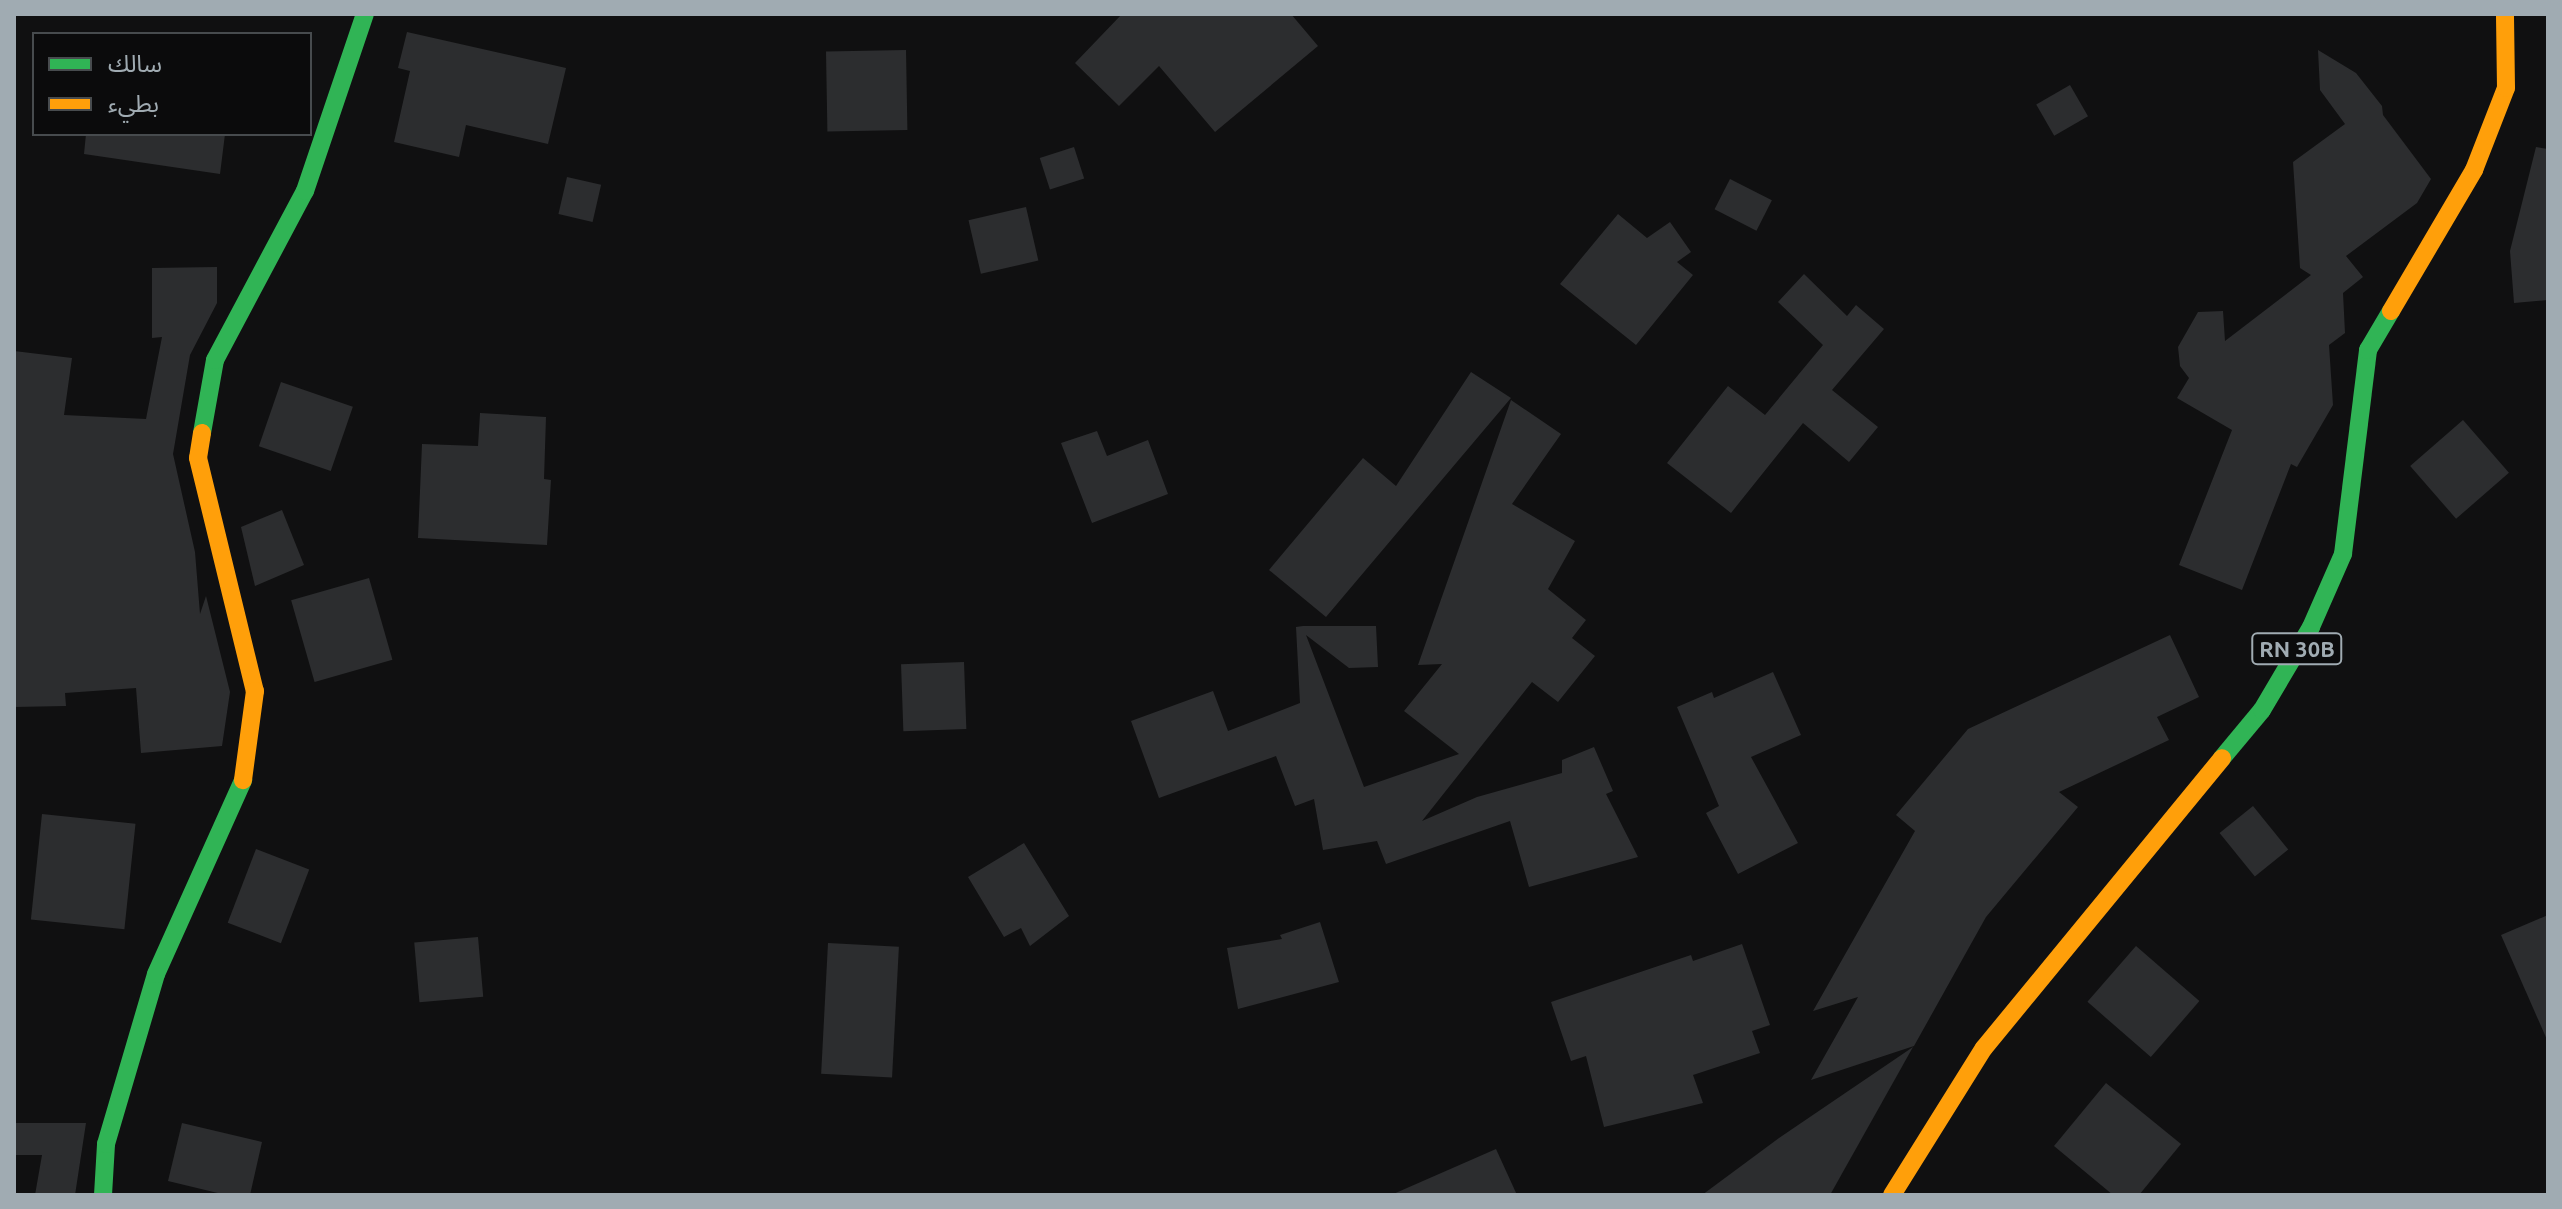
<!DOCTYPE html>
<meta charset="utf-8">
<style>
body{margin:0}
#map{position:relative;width:2562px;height:1209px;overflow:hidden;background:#101011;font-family:Ubuntu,"Noto Sans Arabic",sans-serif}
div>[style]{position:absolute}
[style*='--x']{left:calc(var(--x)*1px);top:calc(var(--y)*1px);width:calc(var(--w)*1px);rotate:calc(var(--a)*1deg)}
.building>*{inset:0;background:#2c2d2f;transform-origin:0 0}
.fast>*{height:18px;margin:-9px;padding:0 9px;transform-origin:9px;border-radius:9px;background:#30b455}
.slow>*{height:18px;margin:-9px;padding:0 9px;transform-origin:9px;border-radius:9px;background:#ff9f0a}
span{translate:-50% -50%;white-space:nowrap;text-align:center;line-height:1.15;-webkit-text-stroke:8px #0b0b0c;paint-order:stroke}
.shield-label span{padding:2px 6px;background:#0b0b0c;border:2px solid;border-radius:6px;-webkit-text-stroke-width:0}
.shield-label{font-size:22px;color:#a0abb2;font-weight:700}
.frame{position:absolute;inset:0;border:16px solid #a0abb2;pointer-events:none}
.legend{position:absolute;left:32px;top:32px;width:280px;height:104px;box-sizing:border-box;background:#0b0b0c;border:2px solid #474b4e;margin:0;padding:10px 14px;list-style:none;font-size:24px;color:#a0abb2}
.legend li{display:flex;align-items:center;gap:16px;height:40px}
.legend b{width:40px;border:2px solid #474b4e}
</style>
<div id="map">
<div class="building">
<i style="clip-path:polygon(1122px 14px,1291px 14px,1318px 46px,1215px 132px,1159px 66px,1119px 106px,1075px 63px)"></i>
<i style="clip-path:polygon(407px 32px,566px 68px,548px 144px,466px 125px,459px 157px,394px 142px,410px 71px,398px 68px)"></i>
<i style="left:906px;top:50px;width:80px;height:80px;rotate:89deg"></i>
<i style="clip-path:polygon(2318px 50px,2356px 73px,2382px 106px,2383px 115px,2431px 179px,2417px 203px,2346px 256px,2363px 277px,2343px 293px,2345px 333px,2329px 345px,2333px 405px,2297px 467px,2291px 464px,2242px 590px,2179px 565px,2232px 430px,2177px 398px,2189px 378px,2180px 366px,2178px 347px,2198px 312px,2223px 311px,2225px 341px,2311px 275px,2300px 268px,2293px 162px,2345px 124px,2320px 90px)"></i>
<i style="left:2070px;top:85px;width:36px;height:39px;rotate:60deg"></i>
<i style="clip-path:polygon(86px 134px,225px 134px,220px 174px,84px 154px)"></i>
<i style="left:1074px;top:147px;width:33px;height:36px;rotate:72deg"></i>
<i style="clip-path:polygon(2536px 147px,2548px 149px,2548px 300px,2514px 303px,2510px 251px)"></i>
<i style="left:567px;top:177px;width:35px;height:38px;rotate:13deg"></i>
<i style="left:1730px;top:179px;width:47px;height:34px;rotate:27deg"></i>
<i style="left:1026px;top:207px;width:55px;height:59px;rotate:77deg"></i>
<i style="clip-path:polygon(1618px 214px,1647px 238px,1670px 222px,1691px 252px,1677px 262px,1693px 275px,1636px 345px,1560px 284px)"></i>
<i style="clip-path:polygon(217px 267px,217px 303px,190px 355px,173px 454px,195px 552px,200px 614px,206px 596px,230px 692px,222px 746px,141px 753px,136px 688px,65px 693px,66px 706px,14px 707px,14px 351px,72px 358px,64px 415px,146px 419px,162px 337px,152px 338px,152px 268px)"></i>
<i style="clip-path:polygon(1804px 274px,1847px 316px,1856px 305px,1884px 329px,1832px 390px,1878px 427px,1849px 462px,1803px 423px,1731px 513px,1667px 463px,1728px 386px,1765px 415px,1823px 345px,1778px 302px)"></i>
<i style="clip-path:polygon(1471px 372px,1511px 398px,1326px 617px,1269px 570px,1363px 458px,1396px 486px)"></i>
<i style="left:281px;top:382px;width:76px;height:68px;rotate:19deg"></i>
<i style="clip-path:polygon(1511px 400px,1561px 434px,1512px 504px,1575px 541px,1548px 589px,1586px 620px,1572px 638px,1595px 656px,1558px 702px,1532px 682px,1422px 821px,1477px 797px,1562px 773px,1562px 760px,1594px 747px,1613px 791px,1606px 794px,1638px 857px,1529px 887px,1510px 821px,1386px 864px,1377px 841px,1323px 850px,1314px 799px,1295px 806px,1276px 756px,1159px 798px,1131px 721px,1213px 691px,1228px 731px,1300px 703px,1296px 627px,1303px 626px,1376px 626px,1378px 667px,1349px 668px,1306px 635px,1364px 787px,1459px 754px,1404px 711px,1442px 664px,1418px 665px)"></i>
<i style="clip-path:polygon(480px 413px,546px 417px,544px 479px,551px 480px,547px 545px,418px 538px,422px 444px,478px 446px)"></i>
<i style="left:2463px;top:420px;width:70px;height:70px;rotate:49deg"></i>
<i style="clip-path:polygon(1097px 431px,1107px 456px,1148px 440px,1168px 494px,1092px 523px,1061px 443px)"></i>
<i style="clip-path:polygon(282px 510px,304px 565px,255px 586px,241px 527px)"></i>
<i style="left:369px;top:578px;width:85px;height:81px;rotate:74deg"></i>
<i style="clip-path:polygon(2170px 635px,2199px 697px,2157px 717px,2169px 740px,2059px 792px,2078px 807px,1986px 917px,1914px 1046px,1811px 1080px,1858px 997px,1813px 1011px,1915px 831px,1896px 815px,1968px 729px)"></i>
<i style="left:964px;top:662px;width:67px;height:63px;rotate:88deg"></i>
<i style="clip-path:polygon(1773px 672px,1801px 735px,1751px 757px,1798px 843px,1738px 874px,1706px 813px,1719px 806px,1677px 707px,1712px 692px,1714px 698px)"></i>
<i style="left:2253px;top:806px;width:56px;height:43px;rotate:51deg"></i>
<i style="left:42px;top:814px;width:94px;height:106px;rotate:6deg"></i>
<i style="clip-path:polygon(1024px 843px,1069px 916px,1030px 946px,1021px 928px,1004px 937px,968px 877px)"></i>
<i style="left:256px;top:849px;width:57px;height:79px;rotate:21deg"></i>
<i style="clip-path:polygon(2548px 915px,2548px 1042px,2501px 935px)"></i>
<i style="clip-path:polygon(1320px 922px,1339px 982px,1238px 1009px,1227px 948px,1282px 939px,1280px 935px)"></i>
<i style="left:478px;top:937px;width:60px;height:64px;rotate:85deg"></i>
<i style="left:828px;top:943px;width:71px;height:131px;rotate:3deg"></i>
<i style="clip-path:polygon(1742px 944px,1770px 1025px,1752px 1031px,1760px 1053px,1693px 1075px,1703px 1103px,1604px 1127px,1586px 1056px,1571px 1061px,1551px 1002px,1691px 955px,1693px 961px)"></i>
<i style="left:2136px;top:946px;width:84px;height:74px;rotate:41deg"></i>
<i style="clip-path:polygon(1913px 1047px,1830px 1195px,1702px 1195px,1779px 1138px)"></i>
<i style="clip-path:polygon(2106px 1083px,2181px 1144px,2139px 1195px,2113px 1195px,2054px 1146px)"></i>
<i style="clip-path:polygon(14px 1123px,86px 1123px,75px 1195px,35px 1195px,42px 1155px,14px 1155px)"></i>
<i style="clip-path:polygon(182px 1123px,262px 1142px,250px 1195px,226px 1195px,168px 1181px)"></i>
<i style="clip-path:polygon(1496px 1149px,1517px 1195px,1391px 1195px)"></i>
</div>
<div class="fast">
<i style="--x:202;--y:433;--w:74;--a:-79.9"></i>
<i style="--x:215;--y:360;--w:191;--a:-62"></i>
<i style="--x:305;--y:191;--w:187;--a:-71.3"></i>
<i style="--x:2222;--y:758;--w:62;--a:-50.2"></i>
<i style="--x:2262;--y:710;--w:96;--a:-59.4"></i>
<i style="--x:2311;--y:627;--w:80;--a:-66.3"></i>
<i style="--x:2343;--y:554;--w:206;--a:-83"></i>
<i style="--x:2368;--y:350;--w:45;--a:-59.5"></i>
<i style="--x:103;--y:1195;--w:51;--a:-86.6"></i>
<i style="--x:106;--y:1144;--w:177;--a:-73.6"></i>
<i style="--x:156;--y:974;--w:213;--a:-65.8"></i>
</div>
<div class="slow">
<i style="--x:2391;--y:311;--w:164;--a:-59.5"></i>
<i style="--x:2474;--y:170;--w:88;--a:-68.7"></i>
<i style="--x:2506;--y:88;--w:74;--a:-90.8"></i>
<i style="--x:202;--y:433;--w:25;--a:99"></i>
<i style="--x:198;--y:458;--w:240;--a:76.3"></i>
<i style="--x:255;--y:691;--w:90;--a:97.7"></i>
<i style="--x:1892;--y:1195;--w:173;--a:-58"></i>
<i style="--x:1984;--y:1048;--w:375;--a:-50.6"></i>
</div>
<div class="shield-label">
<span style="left:2297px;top:649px">RN 30B</span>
</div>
<div class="frame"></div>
<ul class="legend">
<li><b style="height:10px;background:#30b455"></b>سالك</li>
<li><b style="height:10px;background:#ff9f0a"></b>بطيء</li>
</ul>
</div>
